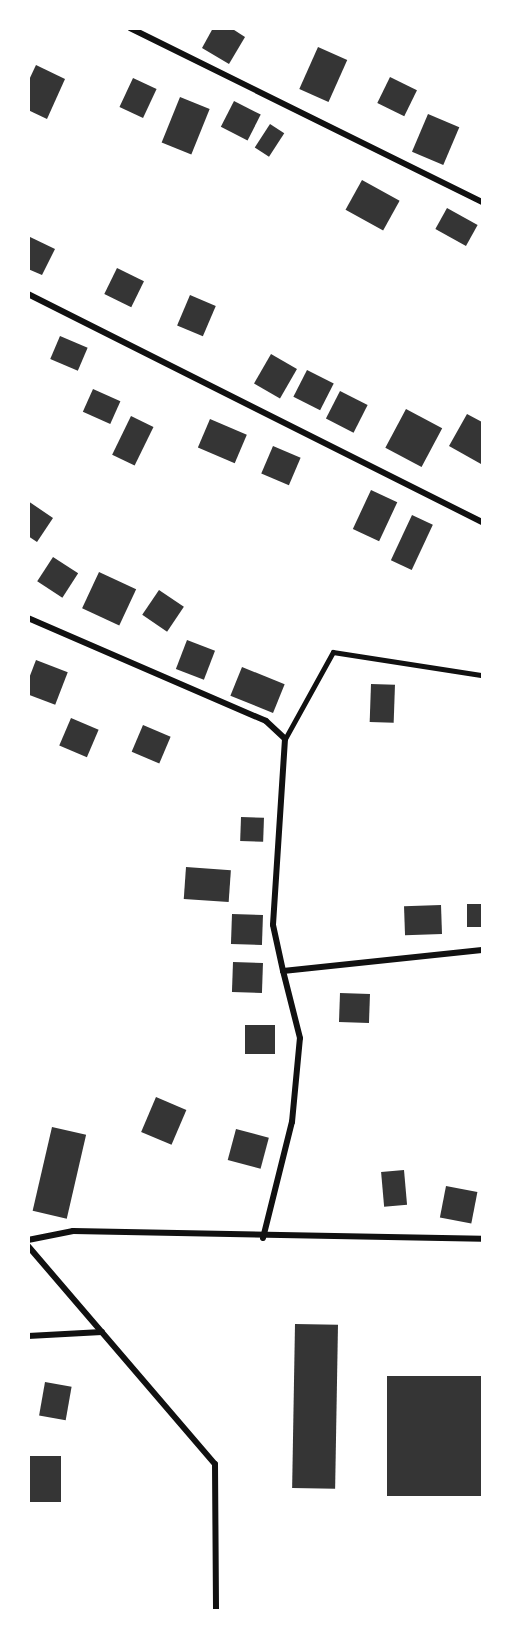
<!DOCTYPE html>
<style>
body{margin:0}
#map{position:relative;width:511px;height:1639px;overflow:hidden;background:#fff;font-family:Helvetica,sans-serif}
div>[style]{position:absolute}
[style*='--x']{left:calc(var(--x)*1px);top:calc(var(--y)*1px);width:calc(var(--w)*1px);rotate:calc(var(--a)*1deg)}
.building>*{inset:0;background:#353535;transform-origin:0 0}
.service>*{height:4.5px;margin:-2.25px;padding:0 2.25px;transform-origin:2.25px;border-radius:2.25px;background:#111}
.minor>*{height:6px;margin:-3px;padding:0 3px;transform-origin:3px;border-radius:3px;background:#111}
span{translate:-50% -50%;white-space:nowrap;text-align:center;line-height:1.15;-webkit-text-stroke:6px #fff;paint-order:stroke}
.frame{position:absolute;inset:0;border:30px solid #fff;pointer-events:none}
</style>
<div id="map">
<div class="building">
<i style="clip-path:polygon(213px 28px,231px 28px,245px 37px,229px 64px,202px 48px)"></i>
<i style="left:318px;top:47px;width:32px;height:46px;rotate:24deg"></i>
<i style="clip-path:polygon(36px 65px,65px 79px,47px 119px,28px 110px,28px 82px)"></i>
<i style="left:390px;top:77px;width:30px;height:29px;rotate:26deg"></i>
<i style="left:133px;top:78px;width:26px;height:32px;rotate:25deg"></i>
<i style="left:180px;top:97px;width:32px;height:49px;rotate:22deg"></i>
<i style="left:234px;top:101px;width:30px;height:29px;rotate:27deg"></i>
<i style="left:428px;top:114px;width:34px;height:41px;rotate:23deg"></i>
<i style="left:270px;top:124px;width:17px;height:28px;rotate:33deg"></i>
<i style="left:362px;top:180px;width:43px;height:34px;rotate:29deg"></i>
<i style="left:447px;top:208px;width:35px;height:24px;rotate:29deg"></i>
<i style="clip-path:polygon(28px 236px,55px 249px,42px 275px,28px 269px)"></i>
<i style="left:117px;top:268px;width:30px;height:29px;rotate:26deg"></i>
<i style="left:190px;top:295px;width:28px;height:33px;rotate:23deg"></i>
<i style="left:60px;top:336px;width:30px;height:25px;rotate:23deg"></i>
<i style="left:271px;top:354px;width:30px;height:34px;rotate:30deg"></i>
<i style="left:307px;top:370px;width:30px;height:30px;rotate:27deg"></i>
<i style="left:93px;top:389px;width:30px;height:25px;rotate:24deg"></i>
<i style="left:340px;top:391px;width:31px;height:31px;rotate:27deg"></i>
<i style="left:406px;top:409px;width:41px;height:44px;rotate:28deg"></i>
<i style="clip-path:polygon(467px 414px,482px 422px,481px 464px,449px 446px)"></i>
<i style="left:131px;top:416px;width:25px;height:43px;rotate:26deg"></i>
<i style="left:210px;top:419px;width:40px;height:31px;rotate:23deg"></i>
<i style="left:273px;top:446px;width:30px;height:30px;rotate:23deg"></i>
<i style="left:371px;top:490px;width:29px;height:43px;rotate:25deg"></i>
<i style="clip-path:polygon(28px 501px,53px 518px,37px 542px,28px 536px)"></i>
<i style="left:412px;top:515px;width:23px;height:50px;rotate:25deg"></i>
<i style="left:53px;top:557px;width:30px;height:29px;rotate:33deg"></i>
<i style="left:99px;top:572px;width:41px;height:40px;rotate:25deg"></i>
<i style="left:159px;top:590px;width:30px;height:30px;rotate:34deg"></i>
<i style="left:187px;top:640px;width:30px;height:31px;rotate:21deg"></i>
<i style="left:36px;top:660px;width:34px;height:35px;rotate:21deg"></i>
<i style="left:242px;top:667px;width:46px;height:31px;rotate:22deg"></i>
<i style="left:371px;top:684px;width:24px;height:38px;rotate:2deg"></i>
<i style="left:71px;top:718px;width:30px;height:30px;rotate:23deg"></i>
<i style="left:143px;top:725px;width:30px;height:29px;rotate:23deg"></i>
<i style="left:241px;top:817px;width:23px;height:24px;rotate:2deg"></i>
<i style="left:186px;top:867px;width:45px;height:32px;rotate:4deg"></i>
<i style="left:467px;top:904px;width:15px;height:23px"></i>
<i style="left:441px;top:905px;width:29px;height:37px;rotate:88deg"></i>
<i style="left:232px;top:914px;width:31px;height:30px;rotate:2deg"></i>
<i style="left:233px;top:962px;width:30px;height:30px;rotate:2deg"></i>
<i style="left:340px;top:993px;width:30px;height:29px;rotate:2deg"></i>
<i style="left:245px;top:1025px;width:30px;height:29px"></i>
<i style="left:156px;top:1097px;width:33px;height:38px;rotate:23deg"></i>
<i style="left:52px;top:1127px;width:35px;height:86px;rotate:13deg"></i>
<i style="left:236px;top:1129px;width:34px;height:32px;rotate:15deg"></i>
<i style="left:404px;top:1170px;width:35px;height:23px;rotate:85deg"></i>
<i style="left:446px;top:1186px;width:32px;height:32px;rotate:11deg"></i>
<i style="left:295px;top:1324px;width:43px;height:164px;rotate:1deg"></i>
<i style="left:482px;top:1376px;width:120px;height:95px;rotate:90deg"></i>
<i style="left:45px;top:1382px;width:27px;height:34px;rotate:10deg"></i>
<i style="left:28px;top:1456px;width:33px;height:46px"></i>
</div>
<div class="service">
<i style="--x:285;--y:739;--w:99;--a:-61.1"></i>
<i style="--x:333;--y:652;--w:151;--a:8.8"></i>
</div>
<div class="minor">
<i style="--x:130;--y:28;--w:393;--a:26.3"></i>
<i style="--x:28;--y:294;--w:508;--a:26.67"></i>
<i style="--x:28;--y:618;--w:259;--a:23.4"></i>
<i style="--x:266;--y:721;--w:26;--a:43"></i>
<i style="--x:285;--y:739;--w:186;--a:93.7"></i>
<i style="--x:273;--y:925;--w:47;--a:77.7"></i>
<i style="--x:283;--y:971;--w:200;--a:-6"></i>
<i style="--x:263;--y:1238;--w:120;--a:-76"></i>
<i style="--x:292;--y:1122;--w:84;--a:-84.6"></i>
<i style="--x:300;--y:1038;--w:69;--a:-104.2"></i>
<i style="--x:28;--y:1240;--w:46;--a:-11.3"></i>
<i style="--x:73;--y:1231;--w:409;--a:1.1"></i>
<i style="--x:28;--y:1246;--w:287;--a:49.4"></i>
<i style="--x:215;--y:1464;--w:146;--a:89.6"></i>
<i style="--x:28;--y:1336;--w:74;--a:-3.1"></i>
</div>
<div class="frame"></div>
</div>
